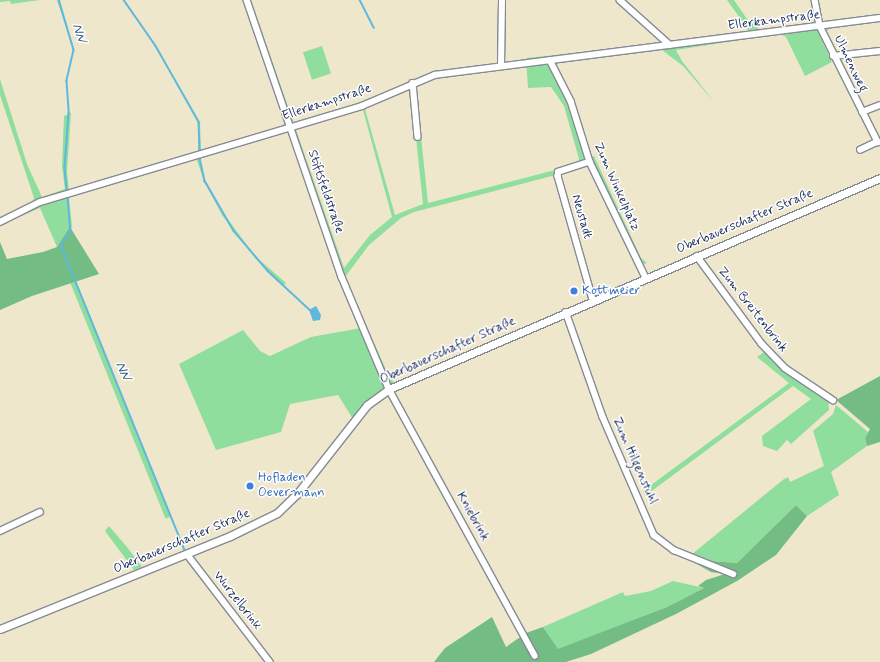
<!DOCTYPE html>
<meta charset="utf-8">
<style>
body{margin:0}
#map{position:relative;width:880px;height:662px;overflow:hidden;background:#efe7cc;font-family:Mynerve,sans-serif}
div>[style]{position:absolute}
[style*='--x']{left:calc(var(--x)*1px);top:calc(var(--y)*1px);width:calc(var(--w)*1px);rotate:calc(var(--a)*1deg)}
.green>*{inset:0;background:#8fde9d;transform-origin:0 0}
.forest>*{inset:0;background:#73bd84}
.water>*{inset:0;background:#5fb8dd}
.stream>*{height:1.5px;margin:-0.75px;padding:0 0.75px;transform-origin:0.75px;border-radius:0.75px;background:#5fb8dd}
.roads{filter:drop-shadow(1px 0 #858b95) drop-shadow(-1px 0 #858b95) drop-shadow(0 1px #858b95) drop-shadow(0 -1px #858b95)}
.minor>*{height:5.5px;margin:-2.75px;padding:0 2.75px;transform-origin:2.75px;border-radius:2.75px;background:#fff}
.major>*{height:7px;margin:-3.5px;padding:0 3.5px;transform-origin:3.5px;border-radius:3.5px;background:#fff}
.dots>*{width:11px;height:11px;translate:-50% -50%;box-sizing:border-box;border:2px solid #fff;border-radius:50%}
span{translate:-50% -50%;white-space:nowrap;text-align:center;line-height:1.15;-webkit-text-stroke:3px #fff;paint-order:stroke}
.street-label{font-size:13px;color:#1b2f5e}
.shop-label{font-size:13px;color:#366cbe}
.left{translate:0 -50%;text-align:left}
.water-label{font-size:14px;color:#335f8a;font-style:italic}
</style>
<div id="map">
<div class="green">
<i style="clip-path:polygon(0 0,40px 0,11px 4px,10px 1px,0 2px)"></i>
<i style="clip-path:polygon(57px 0,60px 0,75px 53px)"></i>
<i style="clip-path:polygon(245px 0,251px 0,344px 268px,370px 235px,392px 217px,363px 110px,365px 109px,395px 215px,423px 204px,411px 91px,416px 89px,428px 203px,432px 202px,578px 164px,579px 159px,564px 106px,551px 87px,528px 88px,526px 58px,663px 44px,750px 32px,727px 0,734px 0,747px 19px,760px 30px,880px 15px,880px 21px,831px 27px,824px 34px,818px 32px,832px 62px,805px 76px,786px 37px,781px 34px,676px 50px,682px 61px,715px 103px,683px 66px,662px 50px,558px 63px,556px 67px,574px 101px,591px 157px,594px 156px,641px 258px,647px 263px,638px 266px,590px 166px,414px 212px,401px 218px,369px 245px,345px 277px,390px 379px,394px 382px,364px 405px,353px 419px,338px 395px,290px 404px,281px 432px,216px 450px,179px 364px,243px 330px,260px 351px,270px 356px,311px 337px,361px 328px,342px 283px,336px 276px,338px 273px,291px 133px,285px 131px,200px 157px,205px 180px,224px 214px,255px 256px,286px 283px,283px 286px,255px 258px,222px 215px,204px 181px,196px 158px,69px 197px,72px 227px,57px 247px,40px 208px,0 225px,0 218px,32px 202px,34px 198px,0 95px,0 79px,27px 164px,42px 197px,65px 189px,62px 166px,64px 116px,71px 113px,67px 172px,69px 190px,198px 152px,199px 122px,146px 32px,153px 41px,200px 122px,201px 151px,282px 126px,286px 121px)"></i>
<i style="left:322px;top:46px;width:29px;height:20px;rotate:72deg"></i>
<i style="left:76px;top:281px;width:254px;height:6px;rotate:68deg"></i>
<i style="clip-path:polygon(764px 352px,800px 381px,828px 398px,829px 410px,791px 444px,787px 440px,777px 451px,763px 446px,762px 436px,811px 399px,793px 386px,645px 496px,643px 491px,789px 383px,757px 357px)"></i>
<i style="clip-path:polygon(836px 405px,868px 432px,865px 438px,867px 446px,831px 472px,839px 495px,807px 516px,796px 505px,737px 563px,711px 561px,691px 555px,784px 479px,788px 477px,790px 482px,824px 466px,813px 431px,833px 414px)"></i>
<i style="clip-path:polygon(109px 526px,127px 547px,142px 567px,134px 570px,105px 531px)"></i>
<i style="clip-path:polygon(194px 559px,273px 662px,266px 662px,188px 563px)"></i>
<i style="clip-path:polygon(673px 581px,704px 588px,667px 607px,558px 650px,543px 627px,623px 592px,625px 596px,651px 591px)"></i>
</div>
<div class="forest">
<i style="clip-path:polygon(70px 227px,99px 274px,32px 296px,0 310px,0 242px,7px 259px,43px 252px,57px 247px)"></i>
<i style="clip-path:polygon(880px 376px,880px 442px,867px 446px,865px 438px,870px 429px,836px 400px)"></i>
<i style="clip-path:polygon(796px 505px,807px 516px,776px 555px,737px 581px,676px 614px,591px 654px,566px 662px,434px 662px,445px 648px,492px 617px,506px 647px,526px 633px,543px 627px,558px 649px,667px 607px,704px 588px,698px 586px,706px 580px,725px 574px,711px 572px,695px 563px,697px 556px,711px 561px,737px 563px)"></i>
</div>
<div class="water">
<i style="clip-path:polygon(316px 306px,321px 315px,320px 320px,313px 321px,309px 310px)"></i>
</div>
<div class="stream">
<i style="--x:59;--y:0;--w:52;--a:73.3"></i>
<i style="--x:74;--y:50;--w:32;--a:103"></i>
<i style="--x:67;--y:81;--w:32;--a:86"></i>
<i style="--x:69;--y:113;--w:55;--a:94.2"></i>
<i style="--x:65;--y:168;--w:23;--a:85"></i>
<i style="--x:124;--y:0;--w:56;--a:55.2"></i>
<i style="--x:156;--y:46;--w:87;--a:60.5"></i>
<i style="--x:199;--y:122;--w:29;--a:88"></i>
<i style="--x:360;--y:0;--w:31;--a:63"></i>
<i style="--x:200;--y:158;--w:24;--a:78"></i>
<i style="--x:205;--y:181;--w:58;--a:59.9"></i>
<i style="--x:234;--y:231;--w:52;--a:49.6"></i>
<i style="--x:268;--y:271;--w:57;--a:42.9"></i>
<i style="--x:68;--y:198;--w:33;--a:85"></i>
<i style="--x:71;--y:231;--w:17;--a:126"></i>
<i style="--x:61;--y:245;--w:330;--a:67.9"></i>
</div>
<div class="roads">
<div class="minor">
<i style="--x:247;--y:0;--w:293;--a:71.1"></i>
<i style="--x:342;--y:277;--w:121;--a:67.2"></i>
<i style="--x:389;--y:389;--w:304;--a:61.3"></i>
<i style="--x:620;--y:0;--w:67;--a:42"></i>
<i style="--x:815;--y:0;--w:26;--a:79"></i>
<i style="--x:820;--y:26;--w:130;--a:63.4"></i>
<i style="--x:878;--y:142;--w:19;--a:155"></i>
<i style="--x:833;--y:56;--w:47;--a:-6.1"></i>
<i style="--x:550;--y:60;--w:46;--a:62.9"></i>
<i style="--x:571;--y:101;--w:64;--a:72.7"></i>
<i style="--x:590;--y:162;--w:129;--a:64.2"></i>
<i style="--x:501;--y:65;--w:65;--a:-89.1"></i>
<i style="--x:413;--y:83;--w:54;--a:84.7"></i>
<i style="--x:862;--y:112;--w:19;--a:-21"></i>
<i style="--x:590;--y:162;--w:33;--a:162"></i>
<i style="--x:559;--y:172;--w:4;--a:104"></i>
<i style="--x:558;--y:176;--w:129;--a:74.2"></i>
<i style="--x:0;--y:222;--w:45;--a:-26.6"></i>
<i style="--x:40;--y:202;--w:336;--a:-16.6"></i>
<i style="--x:362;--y:106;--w:79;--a:-23"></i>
<i style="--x:435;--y:75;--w:449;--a:-7.3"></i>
<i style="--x:697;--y:256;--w:109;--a:53.5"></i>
<i style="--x:762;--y:344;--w:33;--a:46"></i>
<i style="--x:785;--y:368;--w:58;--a:33.7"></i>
<i style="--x:566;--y:312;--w:111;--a:70.6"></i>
<i style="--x:603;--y:417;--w:129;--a:66.6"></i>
<i style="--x:654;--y:535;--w:25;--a:37"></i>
<i style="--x:674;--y:550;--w:64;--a:22.1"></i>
<i style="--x:0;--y:531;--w:44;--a:-25.4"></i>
<i style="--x:187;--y:554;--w:136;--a:52.5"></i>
</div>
<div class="major">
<i style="--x:0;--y:629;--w:248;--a:-22"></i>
<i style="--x:230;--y:536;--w:52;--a:-26.1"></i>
<i style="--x:277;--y:513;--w:28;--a:-44"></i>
<i style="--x:297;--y:494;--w:113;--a:-51.8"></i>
<i style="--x:367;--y:405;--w:27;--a:-36"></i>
<i style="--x:389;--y:389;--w:534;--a:-23.25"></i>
</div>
</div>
<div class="dots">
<i style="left:574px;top:291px;background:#3f7fe0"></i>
<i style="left:250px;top:486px;background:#3f7fe0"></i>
</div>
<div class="street-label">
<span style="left:774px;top:21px;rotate:-7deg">Ellerkampstraße</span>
<span style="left:850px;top:64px;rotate:64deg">Ulmenweg</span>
<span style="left:327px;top:103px;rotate:-18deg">Ellerkampstraße</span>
<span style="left:616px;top:187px;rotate:66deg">Zum Winkelplatz</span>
<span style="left:325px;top:192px;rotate:71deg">Stiftsfeldstraße</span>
<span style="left:581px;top:217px;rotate:74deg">Neustadt</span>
<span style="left:745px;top:222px;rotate:-23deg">Oberbauerschafter Straße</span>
<span style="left:752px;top:310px;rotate:52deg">Zum Breitenbrink</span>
<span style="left:448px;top:351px;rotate:-24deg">Oberbauerschafter Straße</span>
<span style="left:634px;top:461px;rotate:66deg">Zum Hilgenstuhl</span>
<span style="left:472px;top:517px;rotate:61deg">Kniebrink</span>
<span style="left:182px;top:542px;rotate:-23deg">Oberbauerschafter Straße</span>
<span style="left:237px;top:601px;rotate:52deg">Wurzelbrink</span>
</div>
<div class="shop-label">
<span class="left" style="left:582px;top:291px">Kottmeier</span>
<span class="left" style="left:258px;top:486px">Hofladen<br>Oevermann</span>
</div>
<div class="water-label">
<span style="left:79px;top:33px;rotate:75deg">NN</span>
<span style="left:123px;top:371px;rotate:68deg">NN</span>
</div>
</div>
